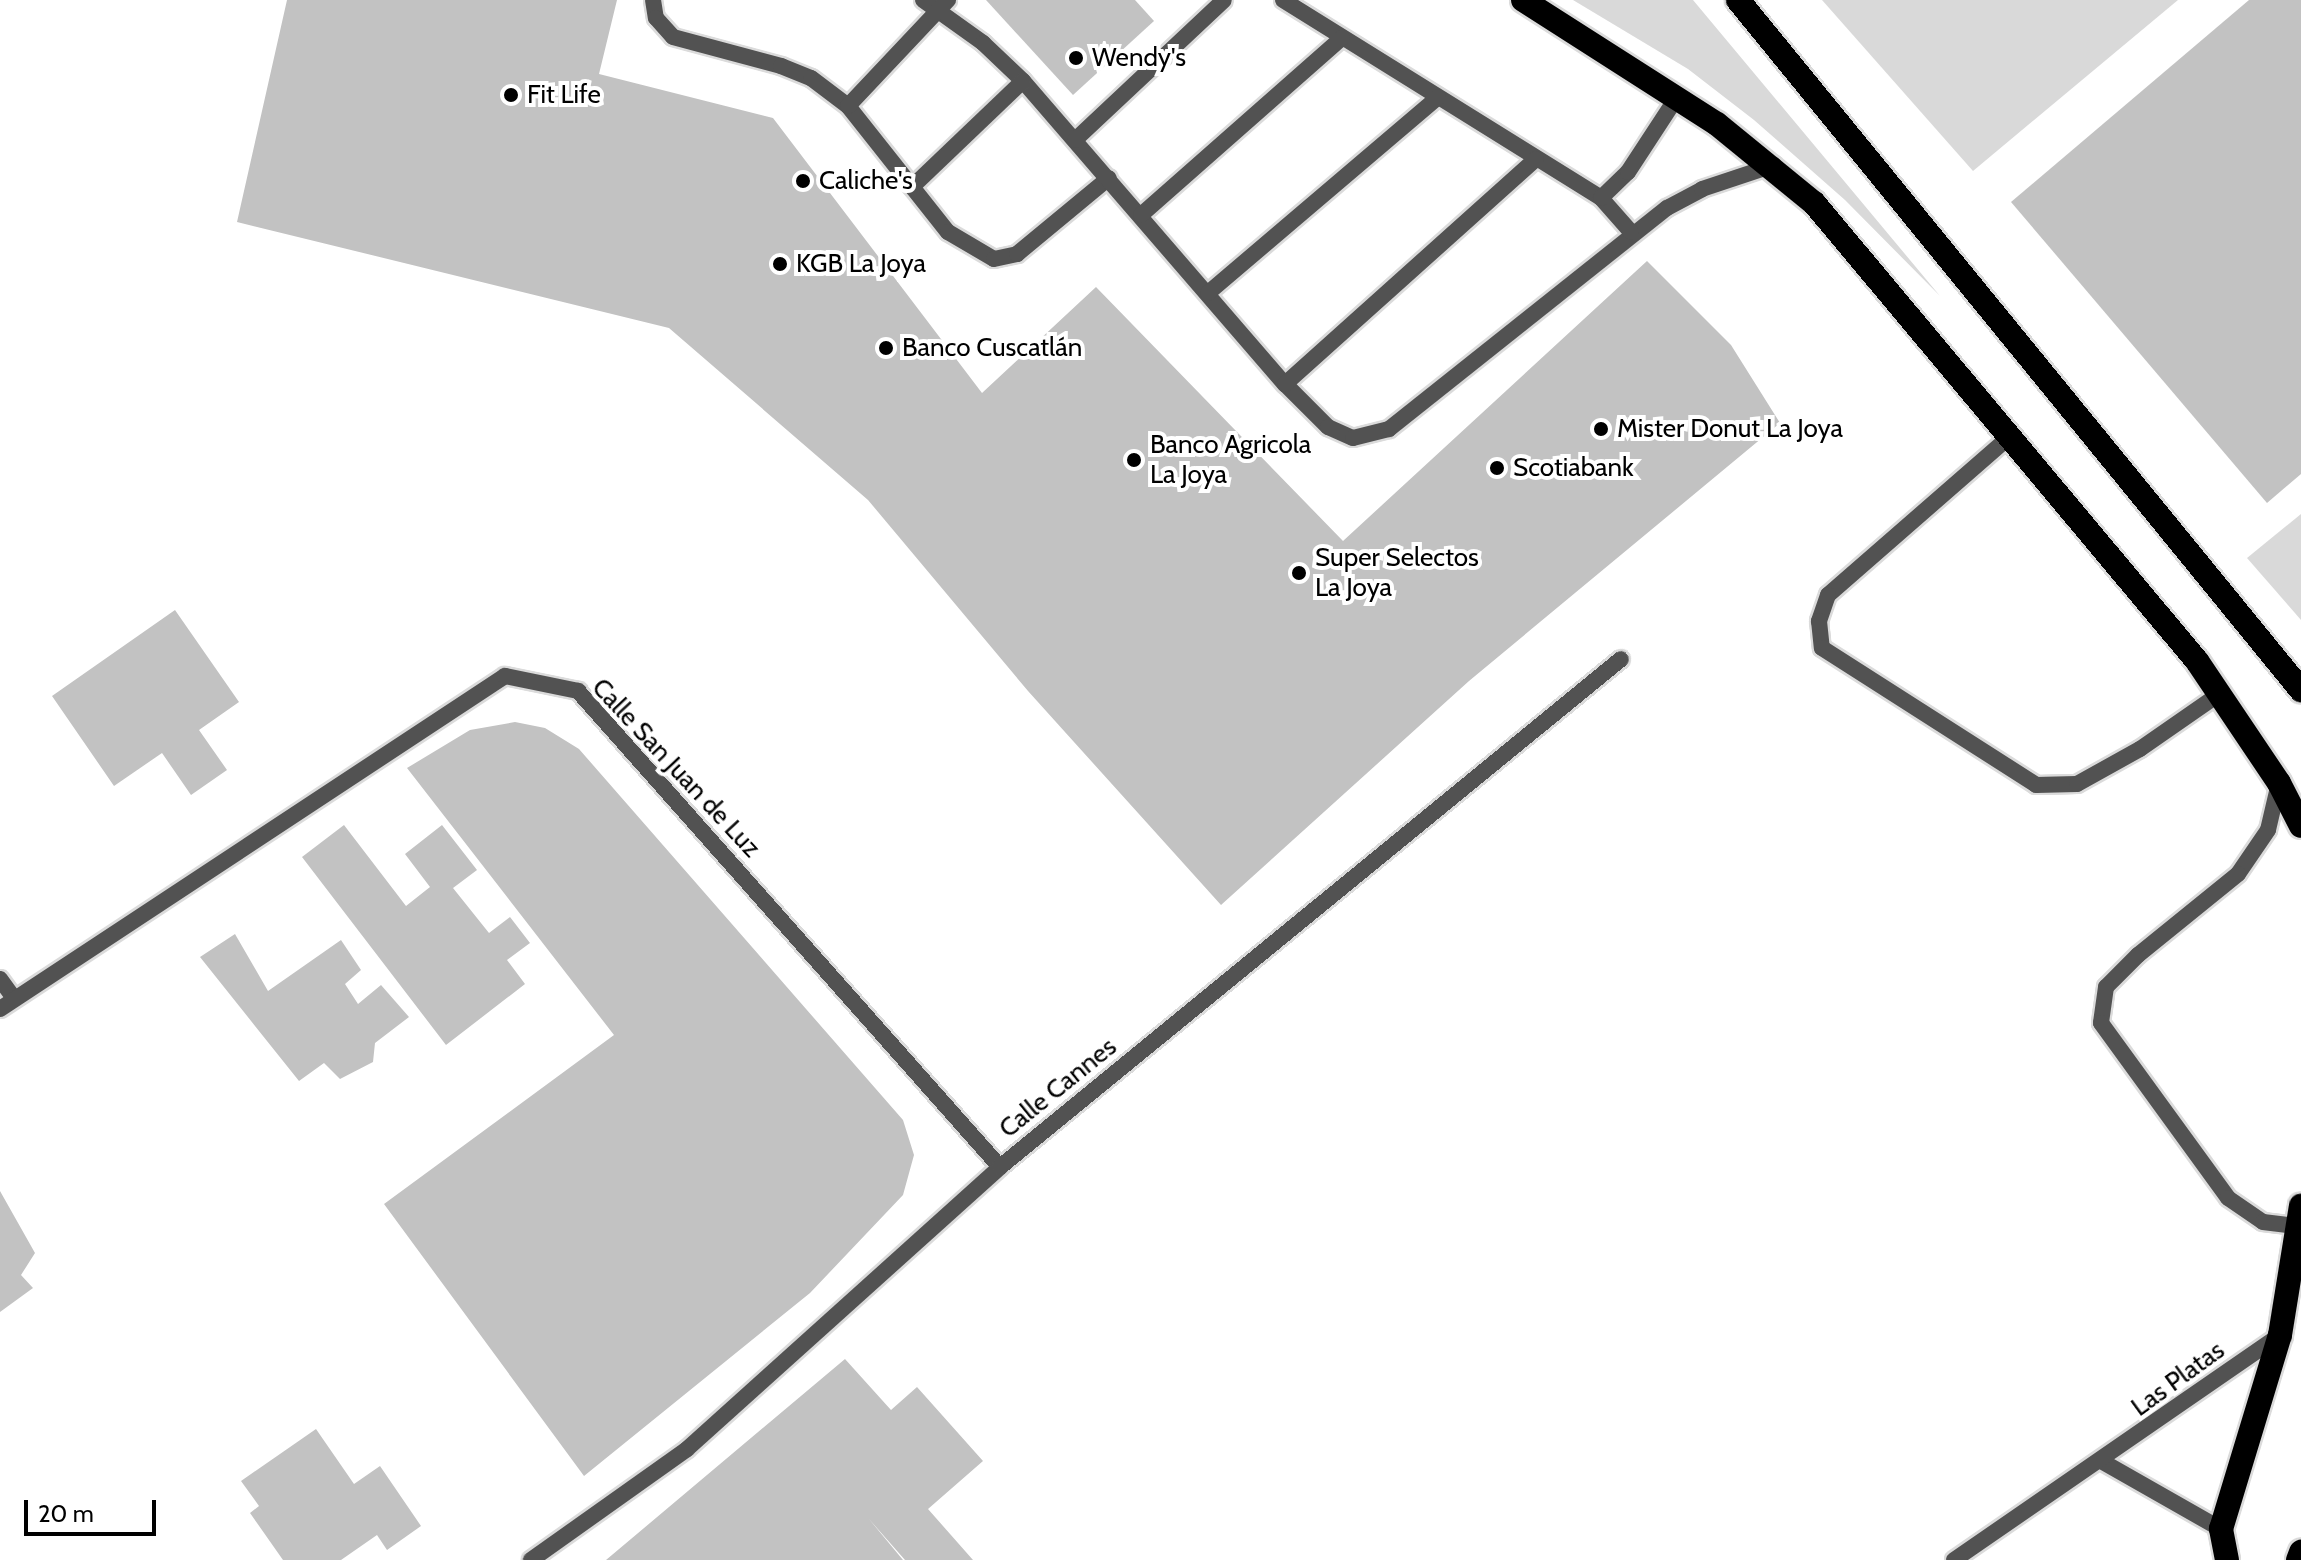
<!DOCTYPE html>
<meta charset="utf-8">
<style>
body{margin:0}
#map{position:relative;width:2301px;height:1560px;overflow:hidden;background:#fff;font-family:Cabin,sans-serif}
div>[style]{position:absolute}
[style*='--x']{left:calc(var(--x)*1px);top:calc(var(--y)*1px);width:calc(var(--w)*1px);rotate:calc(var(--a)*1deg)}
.green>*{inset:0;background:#d9d9d9}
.building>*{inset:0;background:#c2c2c2}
.roads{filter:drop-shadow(2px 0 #dbdbdb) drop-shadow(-2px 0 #dbdbdb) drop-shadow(0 2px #dbdbdb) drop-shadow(0 -2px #dbdbdb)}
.lane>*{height:16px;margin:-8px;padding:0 8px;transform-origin:8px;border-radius:8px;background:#525252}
.street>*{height:16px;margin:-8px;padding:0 8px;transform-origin:8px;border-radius:8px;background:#525252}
.highway>*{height:24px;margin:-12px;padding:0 12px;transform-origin:12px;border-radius:12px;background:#000}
.dots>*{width:22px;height:22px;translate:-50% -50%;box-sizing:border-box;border:4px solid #fff;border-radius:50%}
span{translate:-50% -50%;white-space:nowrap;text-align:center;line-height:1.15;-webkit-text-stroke:8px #fff;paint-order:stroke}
.poi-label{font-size:26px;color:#000}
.left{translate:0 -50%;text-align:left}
.street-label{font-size:26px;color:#000}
.scale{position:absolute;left:24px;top:1500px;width:132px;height:36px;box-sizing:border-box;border:4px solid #000;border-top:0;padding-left:10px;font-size:24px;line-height:28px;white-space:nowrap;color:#000;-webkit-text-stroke:6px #fff;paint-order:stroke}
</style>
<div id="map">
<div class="green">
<i style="clip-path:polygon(1573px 0,1693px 0,1940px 296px,1845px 200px,1754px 120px,1688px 69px)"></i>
<i style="clip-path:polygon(1822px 0,2178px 0,1973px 171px)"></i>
<i style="clip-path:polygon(2301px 514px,2301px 620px,2247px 558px)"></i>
</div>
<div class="building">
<i style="clip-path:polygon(287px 0,617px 0,599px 74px,773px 118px,982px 393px,1096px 287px,1343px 541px,1647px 261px,1731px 345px,1780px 423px,1469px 681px,1221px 905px,1028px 691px,868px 500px,669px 328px,237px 222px)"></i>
<i style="clip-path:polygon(986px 0,1135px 0,1154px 21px,1073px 95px)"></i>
<i style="clip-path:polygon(2249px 0,2301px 0,2301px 474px,2267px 503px,2011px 202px)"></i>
<i style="clip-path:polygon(175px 610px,239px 702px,199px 730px,227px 770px,191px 795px,162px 753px,114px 786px,52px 696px)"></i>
<i style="clip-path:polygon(515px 722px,545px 728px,579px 749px,903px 1120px,914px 1155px,903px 1195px,810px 1293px,584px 1476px,384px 1204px,614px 1035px,407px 768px,470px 730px)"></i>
<i style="clip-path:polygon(344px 825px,406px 906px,430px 887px,405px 854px,442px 825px,477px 870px,453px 888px,489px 933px,510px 917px,530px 943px,507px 960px,525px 984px,446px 1045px,302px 857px)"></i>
<i style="clip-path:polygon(235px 934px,268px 991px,341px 940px,361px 970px,345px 984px,358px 1004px,381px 985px,409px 1017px,375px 1043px,373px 1062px,340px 1079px,324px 1063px,299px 1081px,200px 957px)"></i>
<i style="clip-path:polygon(0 1191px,35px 1253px,21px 1275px,33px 1288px,0 1312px)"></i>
<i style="clip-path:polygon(845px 1359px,891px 1410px,917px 1387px,983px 1461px,928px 1509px,973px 1560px,905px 1560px,869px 1519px,903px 1560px,606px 1560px)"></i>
<i style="clip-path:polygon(316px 1429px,354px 1484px,380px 1466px,421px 1526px,387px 1550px,377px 1535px,341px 1560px,283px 1560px,250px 1513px,259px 1506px,241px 1481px)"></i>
</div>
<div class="roads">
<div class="lane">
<i style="--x:653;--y:0;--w:18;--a:81"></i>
<i style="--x:656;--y:18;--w:25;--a:48"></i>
<i style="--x:673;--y:37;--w:112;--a:15"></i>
<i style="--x:781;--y:66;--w:32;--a:22"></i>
<i style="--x:811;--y:78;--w:46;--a:37.1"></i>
<i style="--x:848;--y:106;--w:161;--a:51.6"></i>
<i style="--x:948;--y:232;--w:53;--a:30.4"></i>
<i style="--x:994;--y:259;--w:24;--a:-12"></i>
<i style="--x:1017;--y:254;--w:119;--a:-39.6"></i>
<i style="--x:923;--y:0;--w:74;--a:35.6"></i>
<i style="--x:983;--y:43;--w:55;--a:43.5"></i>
<i style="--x:1023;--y:81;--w:401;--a:49.2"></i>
<i style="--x:1285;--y:384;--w:61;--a:45"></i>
<i style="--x:1328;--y:427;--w:27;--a:24"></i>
<i style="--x:1353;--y:438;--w:37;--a:-14"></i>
<i style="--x:1389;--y:429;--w:355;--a:-38.5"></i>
<i style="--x:1667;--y:208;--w:40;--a:-28"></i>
<i style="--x:1702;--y:189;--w:76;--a:-18.4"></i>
<i style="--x:1283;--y:0;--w:375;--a:31.9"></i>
<i style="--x:1601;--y:198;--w:45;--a:48.6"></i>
<i style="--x:848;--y:106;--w:146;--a:-46.7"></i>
<i style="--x:1075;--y:140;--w:204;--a:-43.2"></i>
<i style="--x:912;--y:187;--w:153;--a:-43.7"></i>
<i style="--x:1601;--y:198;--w:37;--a:-44"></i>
<i style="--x:1628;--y:172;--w:90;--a:-56.8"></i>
<i style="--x:1141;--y:215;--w:268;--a:-41.4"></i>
<i style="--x:1208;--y:293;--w:302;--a:-40.4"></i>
<i style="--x:1285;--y:384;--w:337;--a:-41.9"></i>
<i style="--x:2008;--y:438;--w:239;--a:138.9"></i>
<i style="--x:1828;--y:595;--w:28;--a:109"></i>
<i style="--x:1819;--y:621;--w:27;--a:84"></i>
<i style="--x:1822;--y:648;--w:254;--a:32.6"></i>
<i style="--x:2036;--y:785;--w:41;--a:-1.4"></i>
<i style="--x:2077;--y:784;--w:72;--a:-29.1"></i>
<i style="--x:2140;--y:749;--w:96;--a:-34.8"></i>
<i style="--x:2279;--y:783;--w:48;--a:103.2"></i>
<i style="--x:2268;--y:830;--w:53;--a:124.3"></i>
<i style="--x:2238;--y:874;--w:129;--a:141"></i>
<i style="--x:2138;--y:955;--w:45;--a:135"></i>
<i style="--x:2106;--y:987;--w:36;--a:98"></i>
<i style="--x:2101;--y:1023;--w:216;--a:54"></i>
<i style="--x:2228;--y:1198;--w:42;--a:34.4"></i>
<i style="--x:2263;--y:1222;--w:33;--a:7"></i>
</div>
<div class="street">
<i style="--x:0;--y:979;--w:24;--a:54"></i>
<i style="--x:0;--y:1009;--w:605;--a:-33.4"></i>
<i style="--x:505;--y:676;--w:75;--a:11.6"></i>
<i style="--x:578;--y:691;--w:636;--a:48.44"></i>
<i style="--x:2103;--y:1462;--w:136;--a:29.6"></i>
<i style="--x:531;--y:1560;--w:191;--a:-35.4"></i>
<i style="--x:687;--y:1449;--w:421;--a:-42"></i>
<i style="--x:1000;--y:1167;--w:802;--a:-39.28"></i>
<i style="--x:1954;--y:1560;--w:396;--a:-34.6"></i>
</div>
<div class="highway">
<i style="--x:1523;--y:0;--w:230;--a:32.6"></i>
<i style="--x:1717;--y:124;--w:125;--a:39.2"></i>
<i style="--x:1814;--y:203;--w:597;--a:50.1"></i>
<i style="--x:2197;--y:661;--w:147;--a:56.1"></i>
<i style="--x:2279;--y:783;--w:48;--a:62.9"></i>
<i style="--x:1738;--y:0;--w:891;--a:50.79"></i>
<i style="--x:2227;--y:1560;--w:32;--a:-101"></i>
<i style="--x:2221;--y:1529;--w:203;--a:-73.1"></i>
<i style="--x:2280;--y:1335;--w:131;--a:-80.8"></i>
<i style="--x:2298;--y:1560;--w:9;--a:-69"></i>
</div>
</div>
<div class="dots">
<i style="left:1076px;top:58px;background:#000"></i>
<i style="left:511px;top:95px;background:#000"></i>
<i style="left:803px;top:181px;background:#000"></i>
<i style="left:780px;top:264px;background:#000"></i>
<i style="left:886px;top:348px;background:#000"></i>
<i style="left:1601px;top:429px;background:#000"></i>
<i style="left:1134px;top:460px;background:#000"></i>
<i style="left:1497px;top:468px;background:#000"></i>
<i style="left:1299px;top:573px;background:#000"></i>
</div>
<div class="poi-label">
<span class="left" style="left:1092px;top:58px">Wendy's</span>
<span class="left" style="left:527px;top:95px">Fit Life</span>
<span class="left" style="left:819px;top:181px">Caliche's</span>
<span class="left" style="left:796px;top:264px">KGB La Joya</span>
<span class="left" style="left:902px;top:348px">Banco Cuscatlán</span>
<span class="left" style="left:1617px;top:429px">Mister Donut La Joya</span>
<span class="left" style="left:1150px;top:460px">Banco Agricola<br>La Joya</span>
<span class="left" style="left:1513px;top:468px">Scotiabank</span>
<span class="left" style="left:1315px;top:573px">Super Selectos<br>La Joya</span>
</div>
<div class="street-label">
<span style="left:676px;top:768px;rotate:47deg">Calle San Juan de Luz</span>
<span style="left:1058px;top:1088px;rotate:-39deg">Calle Cannes</span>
<span style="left:2178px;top:1379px;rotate:-36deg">Las Platas</span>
</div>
<div class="scale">20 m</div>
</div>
